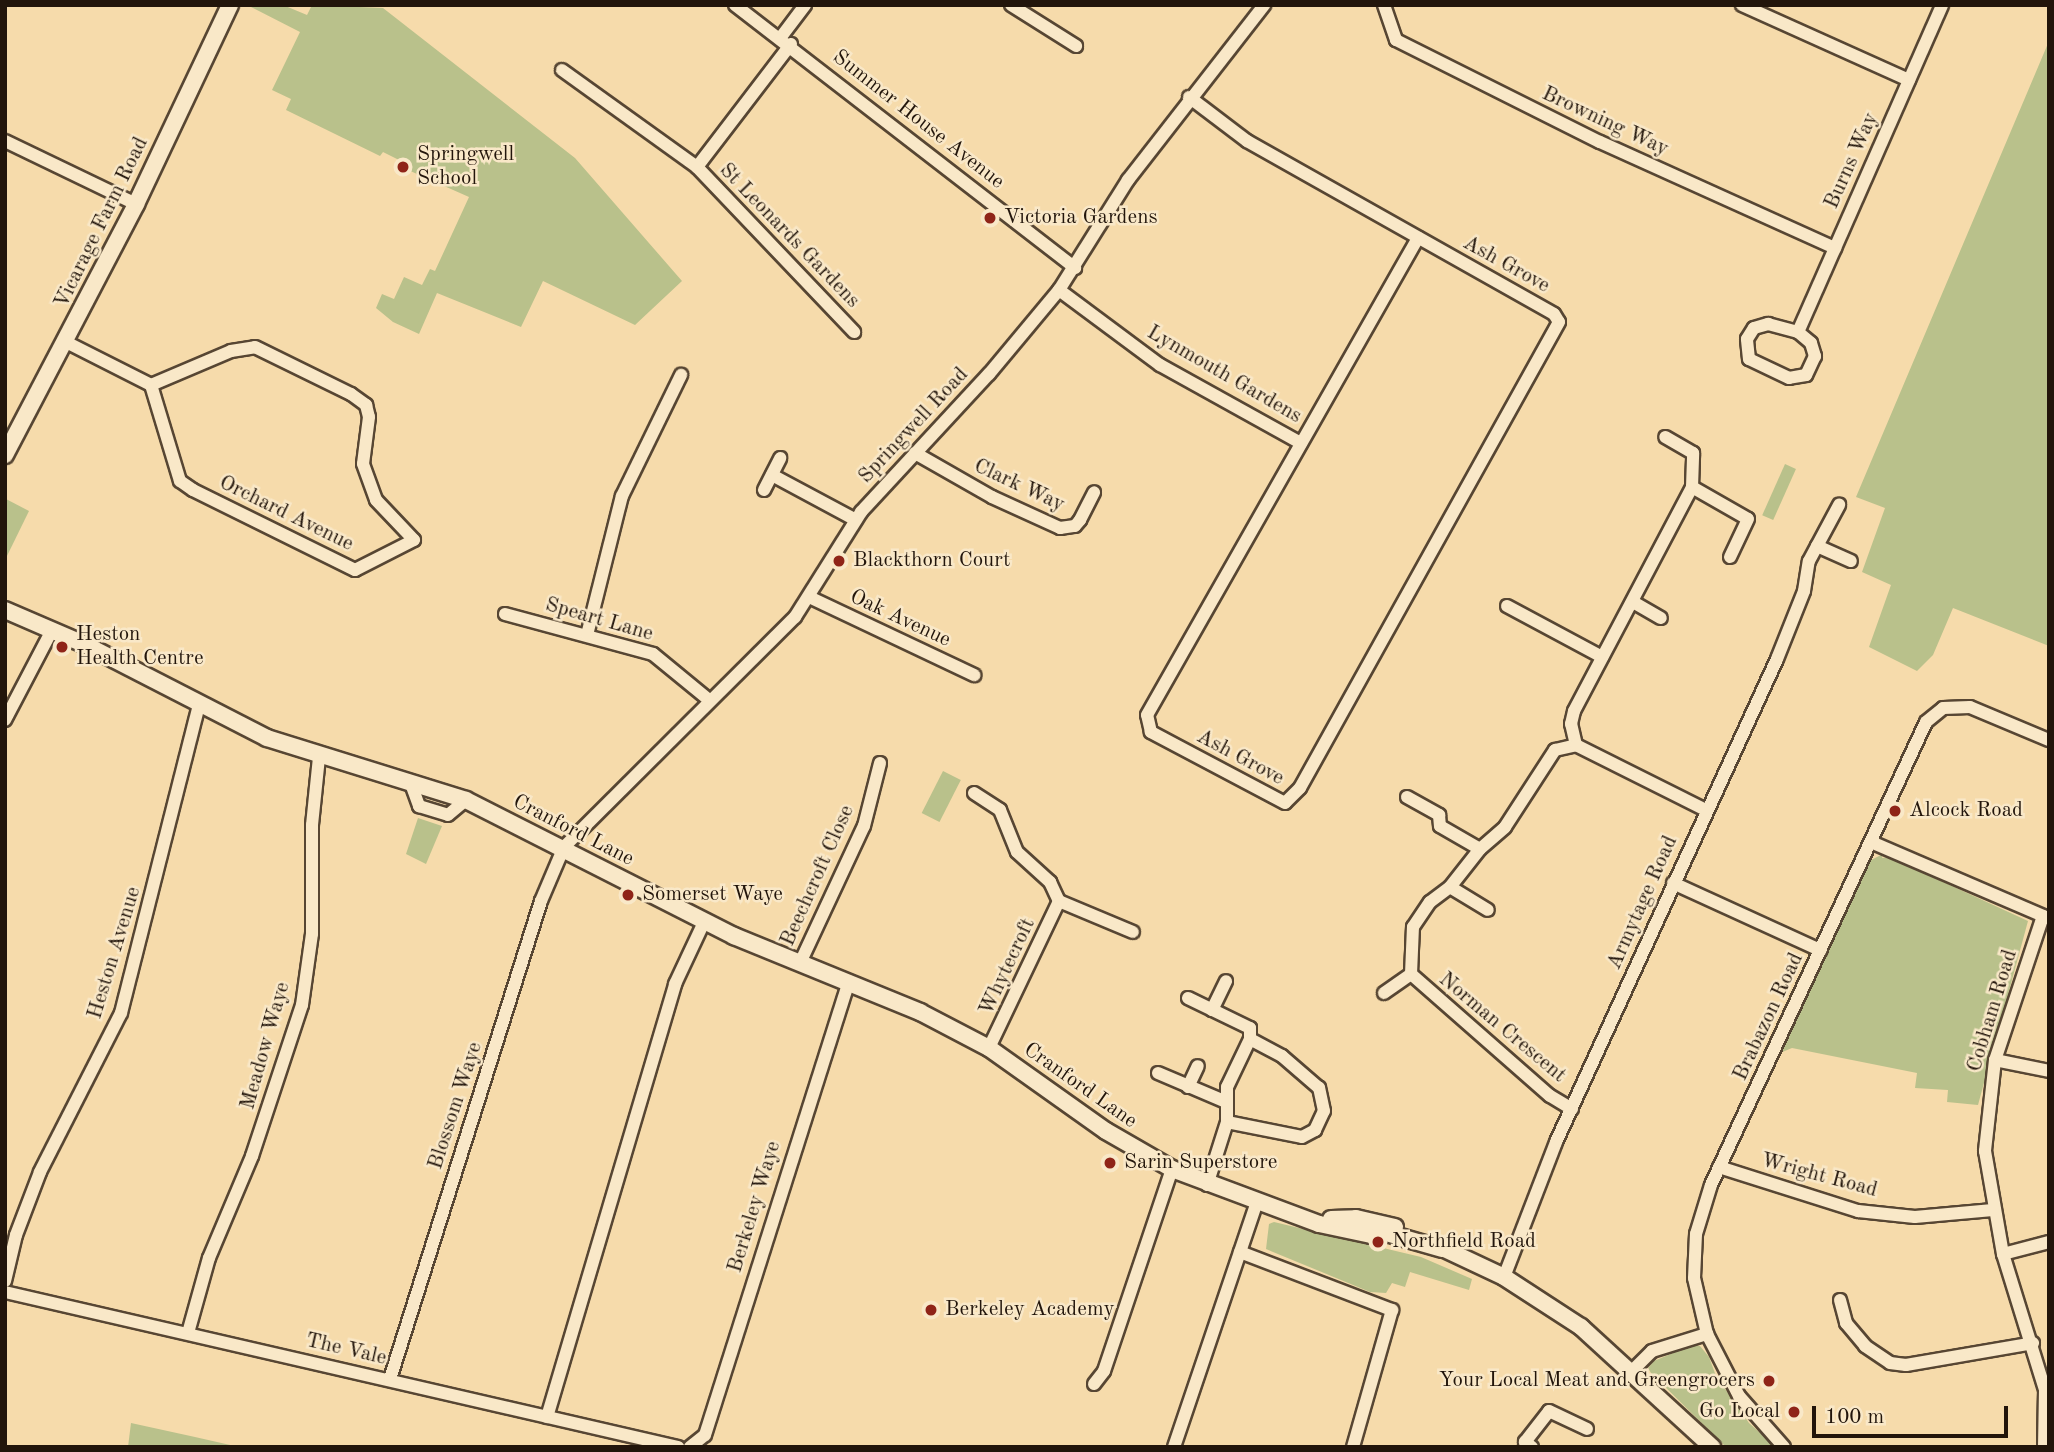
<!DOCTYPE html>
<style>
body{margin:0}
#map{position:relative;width:2054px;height:1452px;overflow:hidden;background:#f6dbab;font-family:"Old Standard TT",serif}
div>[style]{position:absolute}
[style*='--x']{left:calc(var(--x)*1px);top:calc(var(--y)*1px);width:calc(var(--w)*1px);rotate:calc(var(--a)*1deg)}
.green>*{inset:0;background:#b9c18b;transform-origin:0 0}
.roads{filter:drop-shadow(2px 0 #574633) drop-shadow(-2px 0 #574633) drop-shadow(0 2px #574633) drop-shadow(0 -2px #574633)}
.minor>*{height:12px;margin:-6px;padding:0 6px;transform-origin:6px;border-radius:6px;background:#f9e8c8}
.tertiary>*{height:16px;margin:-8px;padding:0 8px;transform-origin:8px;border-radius:8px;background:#f9e8c8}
.dots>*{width:19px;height:19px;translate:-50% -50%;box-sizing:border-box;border:4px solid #f9e8c8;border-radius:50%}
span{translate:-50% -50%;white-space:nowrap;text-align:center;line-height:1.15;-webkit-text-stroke:5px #f9e8c8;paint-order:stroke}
.street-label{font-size:21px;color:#22150b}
.poi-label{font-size:21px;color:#22150b}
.left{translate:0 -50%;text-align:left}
.right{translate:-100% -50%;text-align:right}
.frame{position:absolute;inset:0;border:7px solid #22150b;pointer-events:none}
.scale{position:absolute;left:1812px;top:1406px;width:196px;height:32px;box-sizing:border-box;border:4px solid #22150b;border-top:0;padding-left:9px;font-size:21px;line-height:24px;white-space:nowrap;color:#22150b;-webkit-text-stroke:5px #f9e8c8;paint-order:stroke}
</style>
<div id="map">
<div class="green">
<i style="clip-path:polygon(247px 5px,283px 5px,307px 15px,312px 5px,383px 8px,575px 158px,682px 281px,635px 325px,543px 281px,521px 327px,437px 293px,419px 334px,393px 322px,376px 308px,382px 294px,394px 299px,404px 277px,422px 285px,430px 269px,435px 271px,469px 197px,399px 166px,401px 161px,383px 152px,380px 156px,286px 110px,291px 99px,272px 90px,300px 32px)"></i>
<i style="clip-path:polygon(2049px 41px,2049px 646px,1953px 608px,1933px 655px,1917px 671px,1869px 647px,1891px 585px,1862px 572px,1885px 508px,1856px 497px)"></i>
<i style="left:1785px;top:464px;width:12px;height:56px;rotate:24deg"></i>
<i style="clip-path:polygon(6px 499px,29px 511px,5px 560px,5px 500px)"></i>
<i style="left:943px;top:771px;width:20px;height:47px;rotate:27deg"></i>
<i style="clip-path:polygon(418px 818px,442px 826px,426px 864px,406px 854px)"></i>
<i style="clip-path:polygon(1883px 854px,1882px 858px,1889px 857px,2028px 921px,1978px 1105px,1947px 1102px,1948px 1090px,1915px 1088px,1917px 1073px,1792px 1048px,1780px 1053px,1869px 861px)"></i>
<i style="clip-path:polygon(1274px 1222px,1421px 1257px,1472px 1279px,1469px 1290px,1410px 1272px,1405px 1287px,1392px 1283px,1386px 1293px,1370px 1292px,1266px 1249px,1269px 1224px)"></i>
<i style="clip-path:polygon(1692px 1345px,1700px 1346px,1709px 1357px,1716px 1376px,1749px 1423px,1776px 1447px,1726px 1447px,1651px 1373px,1648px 1368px,1654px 1361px)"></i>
<i style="clip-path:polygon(131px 1423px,195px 1437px,239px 1447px,128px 1447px)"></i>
</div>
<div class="roads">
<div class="minor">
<i style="--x:735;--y:5;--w:430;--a:37.7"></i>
<i style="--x:1011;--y:5;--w:77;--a:32.2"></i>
<i style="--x:1384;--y:5;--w:37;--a:71"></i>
<i style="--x:1396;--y:40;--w:228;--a:26.6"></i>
<i style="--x:1600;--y:142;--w:258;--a:24.3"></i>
<i style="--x:1742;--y:5;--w:183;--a:24.2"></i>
<i style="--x:781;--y:37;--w:40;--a:-53"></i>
<i style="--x:791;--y:44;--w:155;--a:127.4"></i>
<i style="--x:697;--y:167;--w:228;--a:46.4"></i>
<i style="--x:562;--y:70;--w:166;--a:35.7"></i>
<i style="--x:1189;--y:97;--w:73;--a:37.2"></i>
<i style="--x:1247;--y:141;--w:352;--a:29.4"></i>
<i style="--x:1554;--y:314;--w:9;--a:58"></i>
<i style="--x:1559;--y:322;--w:533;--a:119.07"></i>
<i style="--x:1300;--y:788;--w:21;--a:135"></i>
<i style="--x:1285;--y:803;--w:152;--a:-152.1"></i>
<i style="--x:1151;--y:732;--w:17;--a:-103"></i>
<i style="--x:1147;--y:715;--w:549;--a:-60.4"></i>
<i style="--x:5;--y:141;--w:145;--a:25.7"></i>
<i style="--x:1059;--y:290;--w:126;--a:36.6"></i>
<i style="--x:1160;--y:365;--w:161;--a:29"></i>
<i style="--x:1768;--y:324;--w:31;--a:15"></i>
<i style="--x:1798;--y:332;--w:17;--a:40"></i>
<i style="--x:1811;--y:343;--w:14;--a:73"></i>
<i style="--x:1815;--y:356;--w:21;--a:115"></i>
<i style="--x:1806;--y:375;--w:17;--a:170"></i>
<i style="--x:1789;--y:378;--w:44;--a:-154.6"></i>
<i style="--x:1749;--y:359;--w:20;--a:-96"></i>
<i style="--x:1747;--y:339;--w:13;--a:-58"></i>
<i style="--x:1754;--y:328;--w:15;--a:-16"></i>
<i style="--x:1798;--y:332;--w:357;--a:-66.2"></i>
<i style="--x:66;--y:342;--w:95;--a:26.8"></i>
<i style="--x:151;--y:385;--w:87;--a:-23"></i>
<i style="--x:231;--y:351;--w:24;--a:-9"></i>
<i style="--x:255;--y:347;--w:107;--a:26.1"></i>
<i style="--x:351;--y:394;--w:19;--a:36"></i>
<i style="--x:366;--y:405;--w:12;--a:76"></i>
<i style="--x:369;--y:417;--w:47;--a:97.3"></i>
<i style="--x:363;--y:464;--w:38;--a:70"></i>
<i style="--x:376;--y:500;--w:55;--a:46.5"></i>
<i style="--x:414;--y:540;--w:66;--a:153"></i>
<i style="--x:355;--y:570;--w:181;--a:-153.7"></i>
<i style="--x:193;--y:490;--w:16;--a:-145"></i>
<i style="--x:180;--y:481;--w:100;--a:-106.8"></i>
<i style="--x:915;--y:453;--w:89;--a:29.7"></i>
<i style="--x:992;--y:497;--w:75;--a:24.5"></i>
<i style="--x:1060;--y:528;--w:15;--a:-8"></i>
<i style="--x:1075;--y:526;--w:8;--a:-50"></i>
<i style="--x:1080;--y:520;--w:31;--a:-63"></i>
<i style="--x:772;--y:475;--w:95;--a:28.2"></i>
<i style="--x:1692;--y:487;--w:64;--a:29.7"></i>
<i style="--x:1748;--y:519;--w:42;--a:115.3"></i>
<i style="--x:764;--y:490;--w:36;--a:-63"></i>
<i style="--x:1817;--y:546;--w:37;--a:24"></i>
<i style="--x:809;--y:597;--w:183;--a:25.3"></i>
<i style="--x:1633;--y:602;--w:32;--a:30"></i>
<i style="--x:1507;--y:606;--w:108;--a:28.2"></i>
<i style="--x:505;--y:614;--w:153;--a:15.1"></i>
<i style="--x:653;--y:654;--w:72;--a:39.4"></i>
<i style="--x:587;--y:635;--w:143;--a:-75.9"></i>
<i style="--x:622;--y:496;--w:135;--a:-64"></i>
<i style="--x:5;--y:720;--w:102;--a:-62.4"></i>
<i style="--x:1576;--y:745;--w:22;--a:-103"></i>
<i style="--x:1571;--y:724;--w:13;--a:-77"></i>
<i style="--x:1574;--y:711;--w:253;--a:-62.2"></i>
<i style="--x:1692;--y:487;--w:34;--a:-88"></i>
<i style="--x:1693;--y:453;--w:32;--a:-150"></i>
<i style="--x:410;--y:781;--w:27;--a:70"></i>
<i style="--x:419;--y:806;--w:30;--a:17"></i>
<i style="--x:448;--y:815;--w:23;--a:-40"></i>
<i style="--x:974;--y:793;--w:31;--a:33"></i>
<i style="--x:1000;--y:810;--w:45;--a:68"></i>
<i style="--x:1017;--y:852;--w:45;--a:42.3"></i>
<i style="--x:1050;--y:882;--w:21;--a:65"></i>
<i style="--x:1059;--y:901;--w:163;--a:115.5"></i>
<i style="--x:1407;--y:797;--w:37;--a:29"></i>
<i style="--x:1439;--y:815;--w:11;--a:85"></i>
<i style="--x:1440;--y:826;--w:46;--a:29.9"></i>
<i style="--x:1871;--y:842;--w:193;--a:23.2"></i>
<i style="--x:1673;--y:883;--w:162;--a:24.5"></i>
<i style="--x:1450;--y:887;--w:44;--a:31.2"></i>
<i style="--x:1059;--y:901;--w:80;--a:22.7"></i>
<i style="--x:2043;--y:916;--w:152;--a:108.4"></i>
<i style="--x:1995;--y:1060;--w:92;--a:96.3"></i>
<i style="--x:1985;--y:1151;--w:105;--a:80.1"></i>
<i style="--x:2003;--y:1254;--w:142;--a:72.8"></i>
<i style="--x:2045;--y:1390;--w:57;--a:91"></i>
<i style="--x:800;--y:963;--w:151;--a:-65"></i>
<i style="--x:864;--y:826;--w:65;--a:-75.7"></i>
<i style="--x:1384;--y:993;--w:33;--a:-35"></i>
<i style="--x:1188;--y:998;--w:69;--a:25.8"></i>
<i style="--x:1250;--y:1028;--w:11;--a:90"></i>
<i style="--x:1250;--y:1039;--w:53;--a:115.6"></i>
<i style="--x:1227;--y:1087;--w:35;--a:90"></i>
<i style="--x:1227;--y:1122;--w:66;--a:107.6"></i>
<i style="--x:1212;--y:1010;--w:32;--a:-64"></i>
<i style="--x:1995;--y:1060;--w:55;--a:11.5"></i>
<i style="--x:1158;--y:1073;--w:72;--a:23"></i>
<i style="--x:1188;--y:1087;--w:23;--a:-65"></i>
<i style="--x:1572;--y:1109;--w:26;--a:-149"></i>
<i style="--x:1550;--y:1096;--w:185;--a:-138.7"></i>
<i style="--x:1411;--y:974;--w:47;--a:-87.6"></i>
<i style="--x:1413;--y:927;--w:30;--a:-56"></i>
<i style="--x:1430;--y:902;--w:25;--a:-37"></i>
<i style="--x:1450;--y:887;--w:48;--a:-51.7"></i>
<i style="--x:1480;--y:849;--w:33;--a:-41"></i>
<i style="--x:1505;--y:827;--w:92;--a:-57"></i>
<i style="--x:1555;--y:750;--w:22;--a:-13"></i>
<i style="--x:1576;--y:745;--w:145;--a:26.6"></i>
<i style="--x:1227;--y:1122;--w:76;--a:11.3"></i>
<i style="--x:1302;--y:1137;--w:15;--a:-28"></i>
<i style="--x:1315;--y:1130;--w:21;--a:-65"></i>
<i style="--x:1324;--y:1111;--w:24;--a:-102"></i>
<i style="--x:1319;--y:1088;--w:49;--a:-139.1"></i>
<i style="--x:1282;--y:1056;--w:36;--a:-152"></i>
<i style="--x:1719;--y:1167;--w:146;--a:17.6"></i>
<i style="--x:1858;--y:1211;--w:57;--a:6"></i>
<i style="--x:1915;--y:1217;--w:78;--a:-5.1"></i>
<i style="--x:1240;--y:1252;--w:163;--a:20.9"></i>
<i style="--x:1392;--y:1310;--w:142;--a:105.9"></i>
<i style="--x:2003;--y:1254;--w:48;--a:-14.6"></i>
<i style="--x:1504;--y:1277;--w:145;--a:-68.9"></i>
<i style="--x:1556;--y:1142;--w:531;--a:-65.41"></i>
<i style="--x:1777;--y:659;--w:73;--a:-68.3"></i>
<i style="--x:1804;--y:591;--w:30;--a:-81"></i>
<i style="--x:1809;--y:561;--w:64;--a:-61.8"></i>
<i style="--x:5;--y:1281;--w:47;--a:-76.6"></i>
<i style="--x:16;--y:1235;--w:67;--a:-69.1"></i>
<i style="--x:40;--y:1172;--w:178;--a:-63"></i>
<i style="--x:121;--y:1013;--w:319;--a:-75.8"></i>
<i style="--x:5;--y:1292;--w:691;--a:12.97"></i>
<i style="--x:1840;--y:1300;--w:24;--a:75"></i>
<i style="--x:1846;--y:1323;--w:30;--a:50"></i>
<i style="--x:1865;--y:1346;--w:30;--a:34"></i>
<i style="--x:1890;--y:1363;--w:16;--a:7"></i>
<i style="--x:1906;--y:1365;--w:129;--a:-9.8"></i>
<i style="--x:188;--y:1333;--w:78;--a:-74.4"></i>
<i style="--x:209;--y:1258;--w:111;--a:-67.1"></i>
<i style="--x:252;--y:1156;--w:159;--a:-71.7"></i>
<i style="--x:302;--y:1005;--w:72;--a:-82"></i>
<i style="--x:312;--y:934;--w:109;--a:-90"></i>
<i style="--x:312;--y:825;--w:68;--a:-84.1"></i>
<i style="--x:1632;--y:1371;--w:28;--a:-45"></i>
<i style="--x:1652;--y:1351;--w:58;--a:-17.2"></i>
<i style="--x:390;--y:1379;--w:501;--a:-72.47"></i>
<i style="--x:541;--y:901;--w:59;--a:-66.9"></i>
<i style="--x:564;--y:847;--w:326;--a:-44.9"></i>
<i style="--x:795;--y:617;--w:124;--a:-57.8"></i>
<i style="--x:861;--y:512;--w:188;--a:-47.2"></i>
<i style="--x:989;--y:374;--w:109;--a:-50.2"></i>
<i style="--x:1059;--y:290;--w:130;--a:-57.9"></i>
<i style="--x:1128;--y:180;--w:222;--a:-52.1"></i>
<i style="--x:1094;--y:1384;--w:16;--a:-52"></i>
<i style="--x:1104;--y:1371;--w:213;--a:-71.4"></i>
<i style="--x:547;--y:1417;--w:452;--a:-73.5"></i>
<i style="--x:675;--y:984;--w:68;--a:-64.9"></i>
<i style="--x:690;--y:1447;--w:19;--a:-39"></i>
<i style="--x:705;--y:1435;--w:476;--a:-72.4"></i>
<i style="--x:1174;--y:1447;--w:259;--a:-71.3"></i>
<i style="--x:1532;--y:1447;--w:9;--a:-144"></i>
<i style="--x:1525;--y:1442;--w:39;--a:-52"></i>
<i style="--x:1549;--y:1411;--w:42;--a:25.3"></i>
<i style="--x:1784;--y:1447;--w:68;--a:-131.4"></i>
<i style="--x:1739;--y:1396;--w:70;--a:-117.3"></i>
<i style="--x:1707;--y:1334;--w:57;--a:-103.1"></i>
<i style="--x:1694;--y:1278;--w:44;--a:-87.4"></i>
<i style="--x:1696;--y:1234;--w:51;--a:-73"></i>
<i style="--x:1711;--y:1185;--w:510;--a:-65.09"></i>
<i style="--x:1926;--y:722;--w:22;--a:-39"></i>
<i style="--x:1943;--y:708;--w:27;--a:-2"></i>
<i style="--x:1970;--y:707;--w:86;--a:22.7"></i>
</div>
<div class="tertiary">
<i style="--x:5;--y:455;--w:283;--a:-62.4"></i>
<i style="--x:136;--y:204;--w:220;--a:-64.7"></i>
<i style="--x:5;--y:610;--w:88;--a:23.4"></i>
<i style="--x:86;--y:645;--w:203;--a:27.2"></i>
<i style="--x:267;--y:738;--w:208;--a:17.3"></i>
<i style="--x:466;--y:800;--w:301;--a:26.9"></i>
<i style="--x:734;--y:936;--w:201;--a:22.2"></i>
<i style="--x:920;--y:1012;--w:78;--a:27.6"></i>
<i style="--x:989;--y:1048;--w:143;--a:35.4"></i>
<i style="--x:1106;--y:1131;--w:76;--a:29.9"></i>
<i style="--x:1172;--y:1169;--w:157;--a:20.5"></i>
<i style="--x:1319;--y:1224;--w:53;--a:11.9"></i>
<i style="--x:1371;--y:1235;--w:12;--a:-14"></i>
<i style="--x:1383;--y:1232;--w:61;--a:16.1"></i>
<i style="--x:1331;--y:1219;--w:25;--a:-2"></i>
<i style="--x:1356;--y:1218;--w:40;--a:13"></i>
<i style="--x:1434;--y:1244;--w:77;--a:25.2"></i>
<i style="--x:1504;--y:1277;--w:92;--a:33"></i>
<i style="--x:1581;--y:1327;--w:178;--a:42.5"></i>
</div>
</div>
<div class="dots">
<i style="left:403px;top:167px;background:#8f2418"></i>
<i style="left:990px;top:218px;background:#8f2418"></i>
<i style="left:839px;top:561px;background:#8f2418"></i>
<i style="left:62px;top:647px;background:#8f2418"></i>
<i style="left:1895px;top:811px;background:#8f2418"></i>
<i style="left:628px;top:895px;background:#8f2418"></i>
<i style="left:1110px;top:1163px;background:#8f2418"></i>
<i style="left:1378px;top:1242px;background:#8f2418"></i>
<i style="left:931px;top:1310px;background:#8f2418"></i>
<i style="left:1769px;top:1381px;background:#8f2418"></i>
<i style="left:1794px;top:1412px;background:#8f2418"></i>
</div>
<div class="street-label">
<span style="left:918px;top:120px;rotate:38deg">Summer House Avenue</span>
<span style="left:1605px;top:122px;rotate:25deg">Browning Way</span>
<span style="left:1852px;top:161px;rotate:-66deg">Burns Way</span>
<span style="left:102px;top:223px;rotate:-64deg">Vicarage Farm Road</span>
<span style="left:789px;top:236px;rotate:46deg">St Leonards Gardens</span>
<span style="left:1506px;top:265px;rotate:29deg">Ash Grove</span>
<span style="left:1224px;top:375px;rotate:30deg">Lynmouth Gardens</span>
<span style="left:914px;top:426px;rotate:-47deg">Springwell Road</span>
<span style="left:1019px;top:486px;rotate:25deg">Clark Way</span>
<span style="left:286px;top:514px;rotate:26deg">Orchard Avenue</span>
<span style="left:900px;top:619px;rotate:25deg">Oak Avenue</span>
<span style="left:599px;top:620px;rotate:16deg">Speart Lane</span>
<span style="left:1240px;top:758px;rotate:28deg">Ash Grove</span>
<span style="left:573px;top:831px;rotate:27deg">Cranford Lane</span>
<span style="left:818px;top:876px;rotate:-66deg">Beechcroft Close</span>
<span style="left:1643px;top:903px;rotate:-66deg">Armytage Road</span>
<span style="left:115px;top:953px;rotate:-73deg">Heston Avenue</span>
<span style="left:1008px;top:967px;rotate:-65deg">Whytecroft</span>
<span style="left:1993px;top:1011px;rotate:-73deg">Cobham Road</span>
<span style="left:1769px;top:1017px;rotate:-65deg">Brabazon Road</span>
<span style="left:1502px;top:1028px;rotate:40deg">Norman Crescent</span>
<span style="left:266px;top:1046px;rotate:-74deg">Meadow Waye</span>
<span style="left:1080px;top:1086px;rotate:35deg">Cranford Lane</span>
<span style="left:456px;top:1106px;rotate:-72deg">Blossom Waye</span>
<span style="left:1819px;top:1176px;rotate:15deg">Wright Road</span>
<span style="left:755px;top:1207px;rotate:-73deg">Berkeley Waye</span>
<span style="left:346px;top:1350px;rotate:13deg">The Vale</span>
</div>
<div class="poi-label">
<span class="left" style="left:417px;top:167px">Springwell<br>School</span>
<span class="left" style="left:1004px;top:218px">Victoria Gardens</span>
<span class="left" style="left:853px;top:561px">Blackthorn Court</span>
<span class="left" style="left:76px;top:647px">Heston<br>Health Centre</span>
<span class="left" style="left:1909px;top:811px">Alcock Road</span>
<span class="left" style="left:642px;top:895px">Somerset Waye</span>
<span class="left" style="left:1124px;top:1163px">Sarin Superstore</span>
<span class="left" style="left:1392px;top:1242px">Northfield Road</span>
<span class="left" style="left:945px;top:1310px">Berkeley Academy</span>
<span class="right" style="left:1755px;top:1381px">Your Local Meat and Greengrocers</span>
<span class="right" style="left:1780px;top:1412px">Go Local</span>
</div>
<div class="frame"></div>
<div class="scale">100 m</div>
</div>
